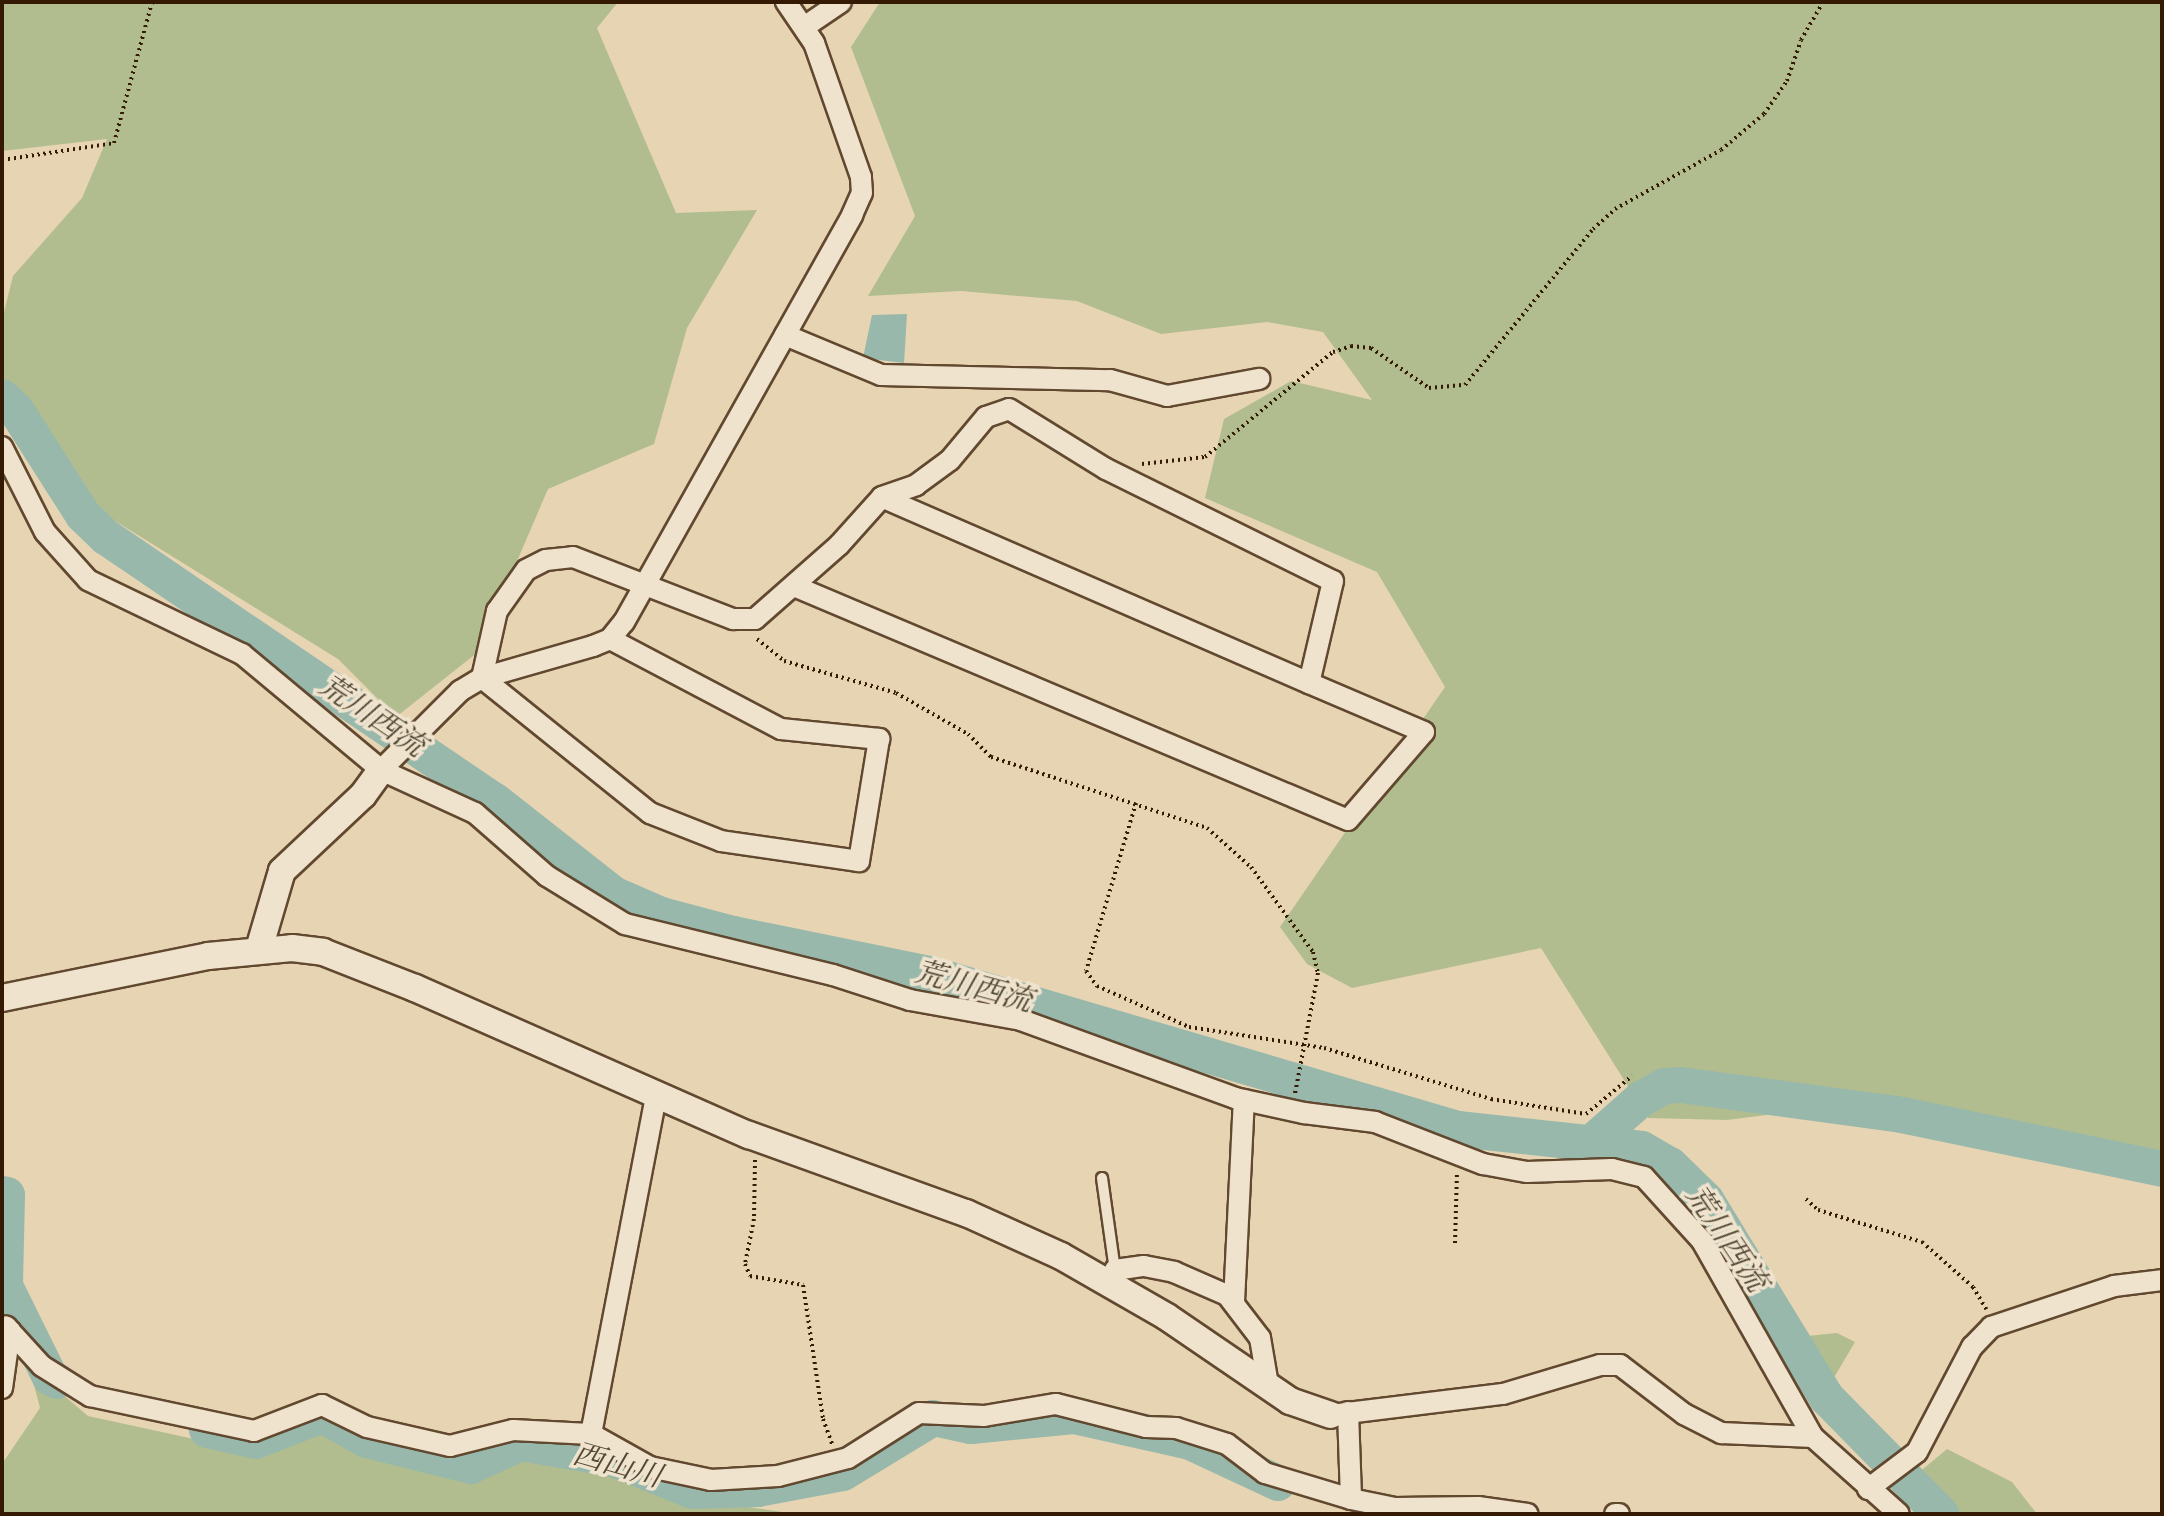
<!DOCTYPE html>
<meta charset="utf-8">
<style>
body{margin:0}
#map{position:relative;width:2164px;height:1516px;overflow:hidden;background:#e7d4b3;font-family:"IM FELL DW Pica","Noto Serif JP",serif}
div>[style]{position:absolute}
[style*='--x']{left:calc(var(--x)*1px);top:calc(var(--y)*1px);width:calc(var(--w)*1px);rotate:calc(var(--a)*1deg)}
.green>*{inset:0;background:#b2bd8f}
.water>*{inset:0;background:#97b8ab}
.river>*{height:36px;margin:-18px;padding:0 18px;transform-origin:18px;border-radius:18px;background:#97b8ab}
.path>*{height:4px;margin-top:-2px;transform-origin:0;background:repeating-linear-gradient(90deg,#341a03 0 2px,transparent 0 6px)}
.roads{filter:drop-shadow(2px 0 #61482f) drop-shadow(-2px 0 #61482f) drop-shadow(0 2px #61482f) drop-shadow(0 -2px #61482f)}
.service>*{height:10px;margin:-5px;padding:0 5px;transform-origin:5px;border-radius:5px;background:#efe3ce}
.minor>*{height:20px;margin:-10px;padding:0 10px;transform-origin:10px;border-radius:10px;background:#efe3ce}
.tertiary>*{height:26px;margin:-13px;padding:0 13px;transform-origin:13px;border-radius:13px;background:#efe3ce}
span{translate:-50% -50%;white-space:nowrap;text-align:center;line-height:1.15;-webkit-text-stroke:7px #efe3ce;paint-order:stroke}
.water-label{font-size:30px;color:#524935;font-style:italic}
.frame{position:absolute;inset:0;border:4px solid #341a03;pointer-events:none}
</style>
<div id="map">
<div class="green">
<i style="clip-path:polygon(2px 2px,618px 2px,597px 28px,676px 213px,757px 210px,687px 328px,654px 444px,548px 489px,478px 652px,396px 717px,338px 659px,78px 498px,2px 378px,2px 320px,13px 276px,82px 198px,107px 139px,2px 151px)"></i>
<i style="clip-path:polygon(880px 2px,2162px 2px,2162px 1183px,2070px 1152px,1851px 1104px,1727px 1120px,1648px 1118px,1541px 948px,1352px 988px,1307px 964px,1280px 927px,1445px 687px,1377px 572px,1205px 498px,1224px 419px,1291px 381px,1372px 400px,1323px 332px,1267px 322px,1161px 334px,1077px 301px,961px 291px,868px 296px,915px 216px,851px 47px)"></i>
<i style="clip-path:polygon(1837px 1333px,1855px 1342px,1829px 1386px,1791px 1357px,1797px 1337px)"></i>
<i style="clip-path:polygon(29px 1366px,88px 1416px,254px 1452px,321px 1424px,383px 1454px,466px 1474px,524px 1457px,607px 1467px,700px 1500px,796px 1514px,2px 1514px,2px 1464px,40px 1408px)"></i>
<i style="clip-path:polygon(1947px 1449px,2012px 1482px,2037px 1514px,1917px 1514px,1909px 1507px,1916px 1475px)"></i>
</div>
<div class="water">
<i style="clip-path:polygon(907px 314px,904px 363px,863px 358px,872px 315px)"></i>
</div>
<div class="river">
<i style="--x:2;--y:397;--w:19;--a:43"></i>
<i style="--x:16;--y:410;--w:125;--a:57.5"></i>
<i style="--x:83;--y:515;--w:32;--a:44"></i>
<i style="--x:106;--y:537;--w:470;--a:34.2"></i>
<i style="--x:495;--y:801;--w:150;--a:38.2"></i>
<i style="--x:613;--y:894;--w:52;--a:23.6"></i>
<i style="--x:661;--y:915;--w:74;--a:14.8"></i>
<i style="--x:733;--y:934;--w:205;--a:11.5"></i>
<i style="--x:934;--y:975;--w:546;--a:16.38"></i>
<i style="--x:1458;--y:1129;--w:185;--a:6.2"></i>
<i style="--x:1642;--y:1149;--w:32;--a:30"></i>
<i style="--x:1670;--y:1165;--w:50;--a:44.2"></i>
<i style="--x:1706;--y:1200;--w:232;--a:58.6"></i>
<i style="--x:1827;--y:1398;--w:163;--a:45.5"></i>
<i style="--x:1589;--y:1145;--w:69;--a:-41.5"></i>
<i style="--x:1641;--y:1099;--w:26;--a:-29"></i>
<i style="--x:1664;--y:1086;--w:17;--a:-3"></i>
<i style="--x:1681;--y:1085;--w:223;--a:7.7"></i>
<i style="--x:1902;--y:1115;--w:266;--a:11.7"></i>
<i style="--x:2;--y:1194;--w:5;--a:11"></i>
<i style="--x:7;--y:1195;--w:91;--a:91.3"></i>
<i style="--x:5;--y:1286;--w:102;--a:63.7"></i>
<i style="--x:50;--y:1377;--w:8;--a:30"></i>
<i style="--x:207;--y:1430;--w:50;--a:12.7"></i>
<i style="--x:256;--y:1441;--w:71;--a:-21.5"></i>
<i style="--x:322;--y:1415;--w:51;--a:29.1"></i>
<i style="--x:367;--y:1440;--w:107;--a:14"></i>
<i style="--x:471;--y:1466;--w:55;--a:-24.7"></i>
<i style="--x:521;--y:1443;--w:94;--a:9.8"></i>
<i style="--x:614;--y:1459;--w:85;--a:22.1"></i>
<i style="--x:693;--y:1491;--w:65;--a:-1.8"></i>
<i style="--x:758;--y:1489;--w:86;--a:-10.7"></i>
<i style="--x:843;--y:1473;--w:105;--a:-31.4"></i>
<i style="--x:933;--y:1418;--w:39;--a:12"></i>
<i style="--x:971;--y:1426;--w:103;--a:-5.5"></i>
<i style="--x:1074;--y:1416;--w:119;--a:12.6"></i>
<i style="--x:1190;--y:1442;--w:97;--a:25"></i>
</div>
<div class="path">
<i style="--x:2;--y:160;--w:113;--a:-8.6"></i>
<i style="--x:114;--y:143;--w:146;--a:-74.9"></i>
<i style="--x:1142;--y:464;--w:63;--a:-6.3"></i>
<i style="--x:1205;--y:457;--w:166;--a:-39.4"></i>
<i style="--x:1333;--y:352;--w:19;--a:-18"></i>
<i style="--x:1351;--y:346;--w:20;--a:6"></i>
<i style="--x:1371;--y:348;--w:70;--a:34.6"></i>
<i style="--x:1429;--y:388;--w:36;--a:-5"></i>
<i style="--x:1465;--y:385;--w:202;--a:-50.6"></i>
<i style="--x:1593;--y:229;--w:30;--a:-42"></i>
<i style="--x:1615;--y:209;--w:121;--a:-29.1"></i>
<i style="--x:1721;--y:150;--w:56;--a:-39.9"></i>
<i style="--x:1764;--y:114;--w:40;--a:-55.1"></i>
<i style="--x:1787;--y:81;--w:43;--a:-71.1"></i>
<i style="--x:1801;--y:40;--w:44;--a:-59.9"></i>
<i style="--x:757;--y:639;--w:35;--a:39"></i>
<i style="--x:784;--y:661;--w:116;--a:15.9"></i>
<i style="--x:896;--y:693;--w:83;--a:29.7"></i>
<i style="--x:968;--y:734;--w:33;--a:45"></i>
<i style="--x:991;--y:757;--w:227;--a:18.2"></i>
<i style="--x:1207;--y:828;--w:59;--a:41.6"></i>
<i style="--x:1251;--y:867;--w:105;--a:53.9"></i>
<i style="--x:1313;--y:952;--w:22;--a:77"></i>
<i style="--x:1318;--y:973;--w:123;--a:100.8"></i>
<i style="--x:1136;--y:803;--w:175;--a:106.6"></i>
<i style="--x:1086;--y:971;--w:19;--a:54"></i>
<i style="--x:1097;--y:986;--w:101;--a:24"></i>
<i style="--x:1189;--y:1027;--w:137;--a:8.8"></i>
<i style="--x:1324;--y:1048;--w:175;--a:17"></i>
<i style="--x:1491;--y:1099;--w:96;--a:9"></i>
<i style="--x:1586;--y:1114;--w:60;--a:-39.6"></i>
<i style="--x:755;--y:1160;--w:59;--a:91"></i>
<i style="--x:754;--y:1219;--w:46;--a:101.3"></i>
<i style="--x:745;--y:1264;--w:13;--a:67"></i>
<i style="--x:750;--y:1276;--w:54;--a:9.6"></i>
<i style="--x:803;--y:1285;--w:135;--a:81.5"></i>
<i style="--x:823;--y:1419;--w:27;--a:70"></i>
<i style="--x:1806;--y:1199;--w:16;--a:43"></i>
<i style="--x:1818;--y:1210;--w:109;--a:17.1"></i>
<i style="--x:1922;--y:1242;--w:68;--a:41.4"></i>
<i style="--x:1973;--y:1287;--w:26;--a:59"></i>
<i style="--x:1455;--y:1243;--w:71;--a:-88.4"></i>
</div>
<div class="roads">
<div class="service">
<i style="--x:1102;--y:1178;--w:93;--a:82"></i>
</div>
<div class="minor">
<i style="--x:807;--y:25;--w:41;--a:-34.1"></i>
<i style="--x:785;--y:335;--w:104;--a:22.6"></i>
<i style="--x:881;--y:375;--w:229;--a:1.3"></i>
<i style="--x:1110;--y:380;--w:59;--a:15.7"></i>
<i style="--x:1167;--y:396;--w:94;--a:-10.5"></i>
<i style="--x:2;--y:447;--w:95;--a:63.2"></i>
<i style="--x:45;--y:532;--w:64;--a:48.1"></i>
<i style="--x:88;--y:580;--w:171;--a:25.7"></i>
<i style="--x:242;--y:654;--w:181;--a:39.8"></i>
<i style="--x:381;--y:770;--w:103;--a:24.6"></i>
<i style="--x:475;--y:813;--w:96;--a:41.2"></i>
<i style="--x:547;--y:876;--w:92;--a:31.6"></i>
<i style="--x:625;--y:924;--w:214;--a:13.8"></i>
<i style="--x:833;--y:975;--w:81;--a:18"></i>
<i style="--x:910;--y:1000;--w:113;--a:10.2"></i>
<i style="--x:1021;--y:1020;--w:228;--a:20"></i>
<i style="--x:1235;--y:1098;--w:71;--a:12.3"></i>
<i style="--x:1304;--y:1113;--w:72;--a:7.2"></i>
<i style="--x:1375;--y:1122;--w:116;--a:21.3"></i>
<i style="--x:1483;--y:1164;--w:45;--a:10.3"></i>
<i style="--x:1527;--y:1172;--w:85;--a:-2"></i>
<i style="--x:1612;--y:1169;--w:33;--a:14"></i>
<i style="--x:1644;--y:1177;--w:86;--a:47.8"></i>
<i style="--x:1702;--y:1241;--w:225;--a:60.5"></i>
<i style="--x:1813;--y:1437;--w:115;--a:41.8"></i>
<i style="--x:794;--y:586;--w:601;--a:22.9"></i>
<i style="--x:1348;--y:820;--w:116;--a:-49.2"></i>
<i style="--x:1424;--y:732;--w:125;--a:-156.9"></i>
<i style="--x:610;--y:639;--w:193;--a:27.8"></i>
<i style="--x:781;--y:729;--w:99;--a:5.8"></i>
<i style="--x:879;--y:739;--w:124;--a:99.3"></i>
<i style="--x:859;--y:861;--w:139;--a:-171.8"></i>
<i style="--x:721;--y:841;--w:76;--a:-158.5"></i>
<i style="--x:650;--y:813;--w:216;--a:-141.2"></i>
<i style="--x:482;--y:678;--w:69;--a:-77.4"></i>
<i style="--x:497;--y:611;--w:50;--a:-54.7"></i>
<i style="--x:526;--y:570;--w:22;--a:-27"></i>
<i style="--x:546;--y:560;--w:27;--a:-6"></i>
<i style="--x:573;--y:557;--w:172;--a:21.2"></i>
<i style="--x:733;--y:619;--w:22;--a:0"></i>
<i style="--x:755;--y:619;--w:112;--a:-41.4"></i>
<i style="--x:839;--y:545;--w:64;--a:-48.1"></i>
<i style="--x:882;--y:497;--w:36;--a:-19"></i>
<i style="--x:916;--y:485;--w:42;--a:-36.3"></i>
<i style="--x:950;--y:460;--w:56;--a:-50.1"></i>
<i style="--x:986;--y:417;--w:24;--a:-19"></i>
<i style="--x:1009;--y:409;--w:114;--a:31.7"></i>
<i style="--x:1106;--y:469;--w:253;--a:26.3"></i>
<i style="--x:1333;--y:581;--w:105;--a:103.2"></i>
<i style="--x:1309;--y:683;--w:466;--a:-156.5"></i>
<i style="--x:381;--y:770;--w:112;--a:-45"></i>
<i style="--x:460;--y:691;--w:26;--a:-31"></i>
<i style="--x:482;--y:678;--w:116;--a:-16.1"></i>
<i style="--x:593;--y:646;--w:18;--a:-22"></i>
<i style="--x:610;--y:639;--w:22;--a:-51"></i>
<i style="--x:624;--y:622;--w:467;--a:-60.7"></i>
<i style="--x:852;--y:215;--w:24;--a:-66"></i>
<i style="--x:862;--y:193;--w:16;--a:-94"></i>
<i style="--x:861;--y:177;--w:142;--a:-109.3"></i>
<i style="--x:814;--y:43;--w:50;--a:-124.3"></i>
<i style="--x:1110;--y:1282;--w:13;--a:-67"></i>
<i style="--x:1115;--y:1270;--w:29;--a:-8"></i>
<i style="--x:1144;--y:1266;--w:31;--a:11"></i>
<i style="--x:1174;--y:1272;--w:58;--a:23.5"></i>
<i style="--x:1227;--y:1295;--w:54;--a:52.5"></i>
<i style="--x:1260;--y:1338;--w:48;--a:80.3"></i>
<i style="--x:1234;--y:1302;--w:202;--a:-87.2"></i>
<i style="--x:10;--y:1331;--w:47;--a:47.6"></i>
<i style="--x:42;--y:1366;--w:57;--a:32"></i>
<i style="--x:90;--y:1396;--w:168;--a:12"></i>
<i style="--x:254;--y:1431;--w:73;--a:-20.9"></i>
<i style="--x:322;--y:1405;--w:50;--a:26.1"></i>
<i style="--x:367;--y:1427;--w:85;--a:12.9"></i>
<i style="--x:450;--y:1446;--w:65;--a:-14.3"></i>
<i style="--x:513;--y:1430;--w:78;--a:2.9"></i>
<i style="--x:591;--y:1434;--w:68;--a:29.2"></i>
<i style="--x:650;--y:1467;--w:62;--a:12"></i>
<i style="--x:711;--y:1480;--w:67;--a:-3.4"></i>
<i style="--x:778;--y:1476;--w:72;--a:-14.4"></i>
<i style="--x:848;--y:1458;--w:84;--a:-32.4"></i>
<i style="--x:919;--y:1413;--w:65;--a:2.6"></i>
<i style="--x:984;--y:1416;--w:73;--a:-9.5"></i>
<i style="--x:1056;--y:1404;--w:93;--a:14.3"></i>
<i style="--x:1146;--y:1427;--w:30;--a:2"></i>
<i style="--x:1176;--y:1428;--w:53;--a:17.4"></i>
<i style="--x:1227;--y:1444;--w:48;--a:37.3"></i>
<i style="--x:1265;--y:1473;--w:90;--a:16.8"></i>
<i style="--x:1351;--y:1499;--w:45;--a:11.6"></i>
<i style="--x:1395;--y:1508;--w:83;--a:-0.7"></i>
<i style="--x:1478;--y:1507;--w:50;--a:8"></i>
<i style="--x:2;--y:1388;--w:58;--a:-82"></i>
<i style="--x:10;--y:1331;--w:6;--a:-129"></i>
<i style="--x:1348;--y:1412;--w:87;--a:88"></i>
<i style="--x:1331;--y:1415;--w:173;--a:-7"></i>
<i style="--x:1503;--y:1394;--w:101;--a:-16.6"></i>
<i style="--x:1600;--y:1365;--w:20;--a:0"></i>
<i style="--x:1620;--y:1365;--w:81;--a:37.4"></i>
<i style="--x:1684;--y:1414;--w:42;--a:27.2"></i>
<i style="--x:1721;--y:1433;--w:92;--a:2.5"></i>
<i style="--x:591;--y:1434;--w:344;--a:-79.1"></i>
<i style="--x:1868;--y:1489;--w:61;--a:-37.1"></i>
<i style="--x:1917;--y:1452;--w:119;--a:-62.4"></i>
<i style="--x:1972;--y:1347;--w:28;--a:-46"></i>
<i style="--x:1991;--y:1327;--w:130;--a:-18.4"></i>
<i style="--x:2114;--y:1286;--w:48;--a:-7.1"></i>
<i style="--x:1615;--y:1514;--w:4;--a:0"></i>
</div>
<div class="tertiary">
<i style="--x:259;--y:949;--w:81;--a:-73.6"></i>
<i style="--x:282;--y:871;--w:111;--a:-43.2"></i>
<i style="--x:363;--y:795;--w:31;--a:-54"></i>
<i style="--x:2;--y:998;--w:210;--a:-11.5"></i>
<i style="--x:208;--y:956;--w:84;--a:-5.4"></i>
<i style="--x:292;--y:948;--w:31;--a:7"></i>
<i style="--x:323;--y:952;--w:99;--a:21.4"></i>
<i style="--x:415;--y:988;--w:365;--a:23.8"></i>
<i style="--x:749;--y:1135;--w:231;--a:19.8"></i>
<i style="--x:966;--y:1213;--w:104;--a:24.4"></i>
<i style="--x:1061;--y:1256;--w:122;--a:29.9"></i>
<i style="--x:1167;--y:1317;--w:149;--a:34.3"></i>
<i style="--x:1290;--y:1401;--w:43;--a:18.9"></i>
</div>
</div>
<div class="water-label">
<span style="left:371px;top:717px;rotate:34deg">荒川西流</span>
<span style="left:973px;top:988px;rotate:15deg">荒川西流</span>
<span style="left:1725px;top:1239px;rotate:56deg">荒川西流</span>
<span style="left:617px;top:1467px;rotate:16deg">西山川</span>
</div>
<div class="frame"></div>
</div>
